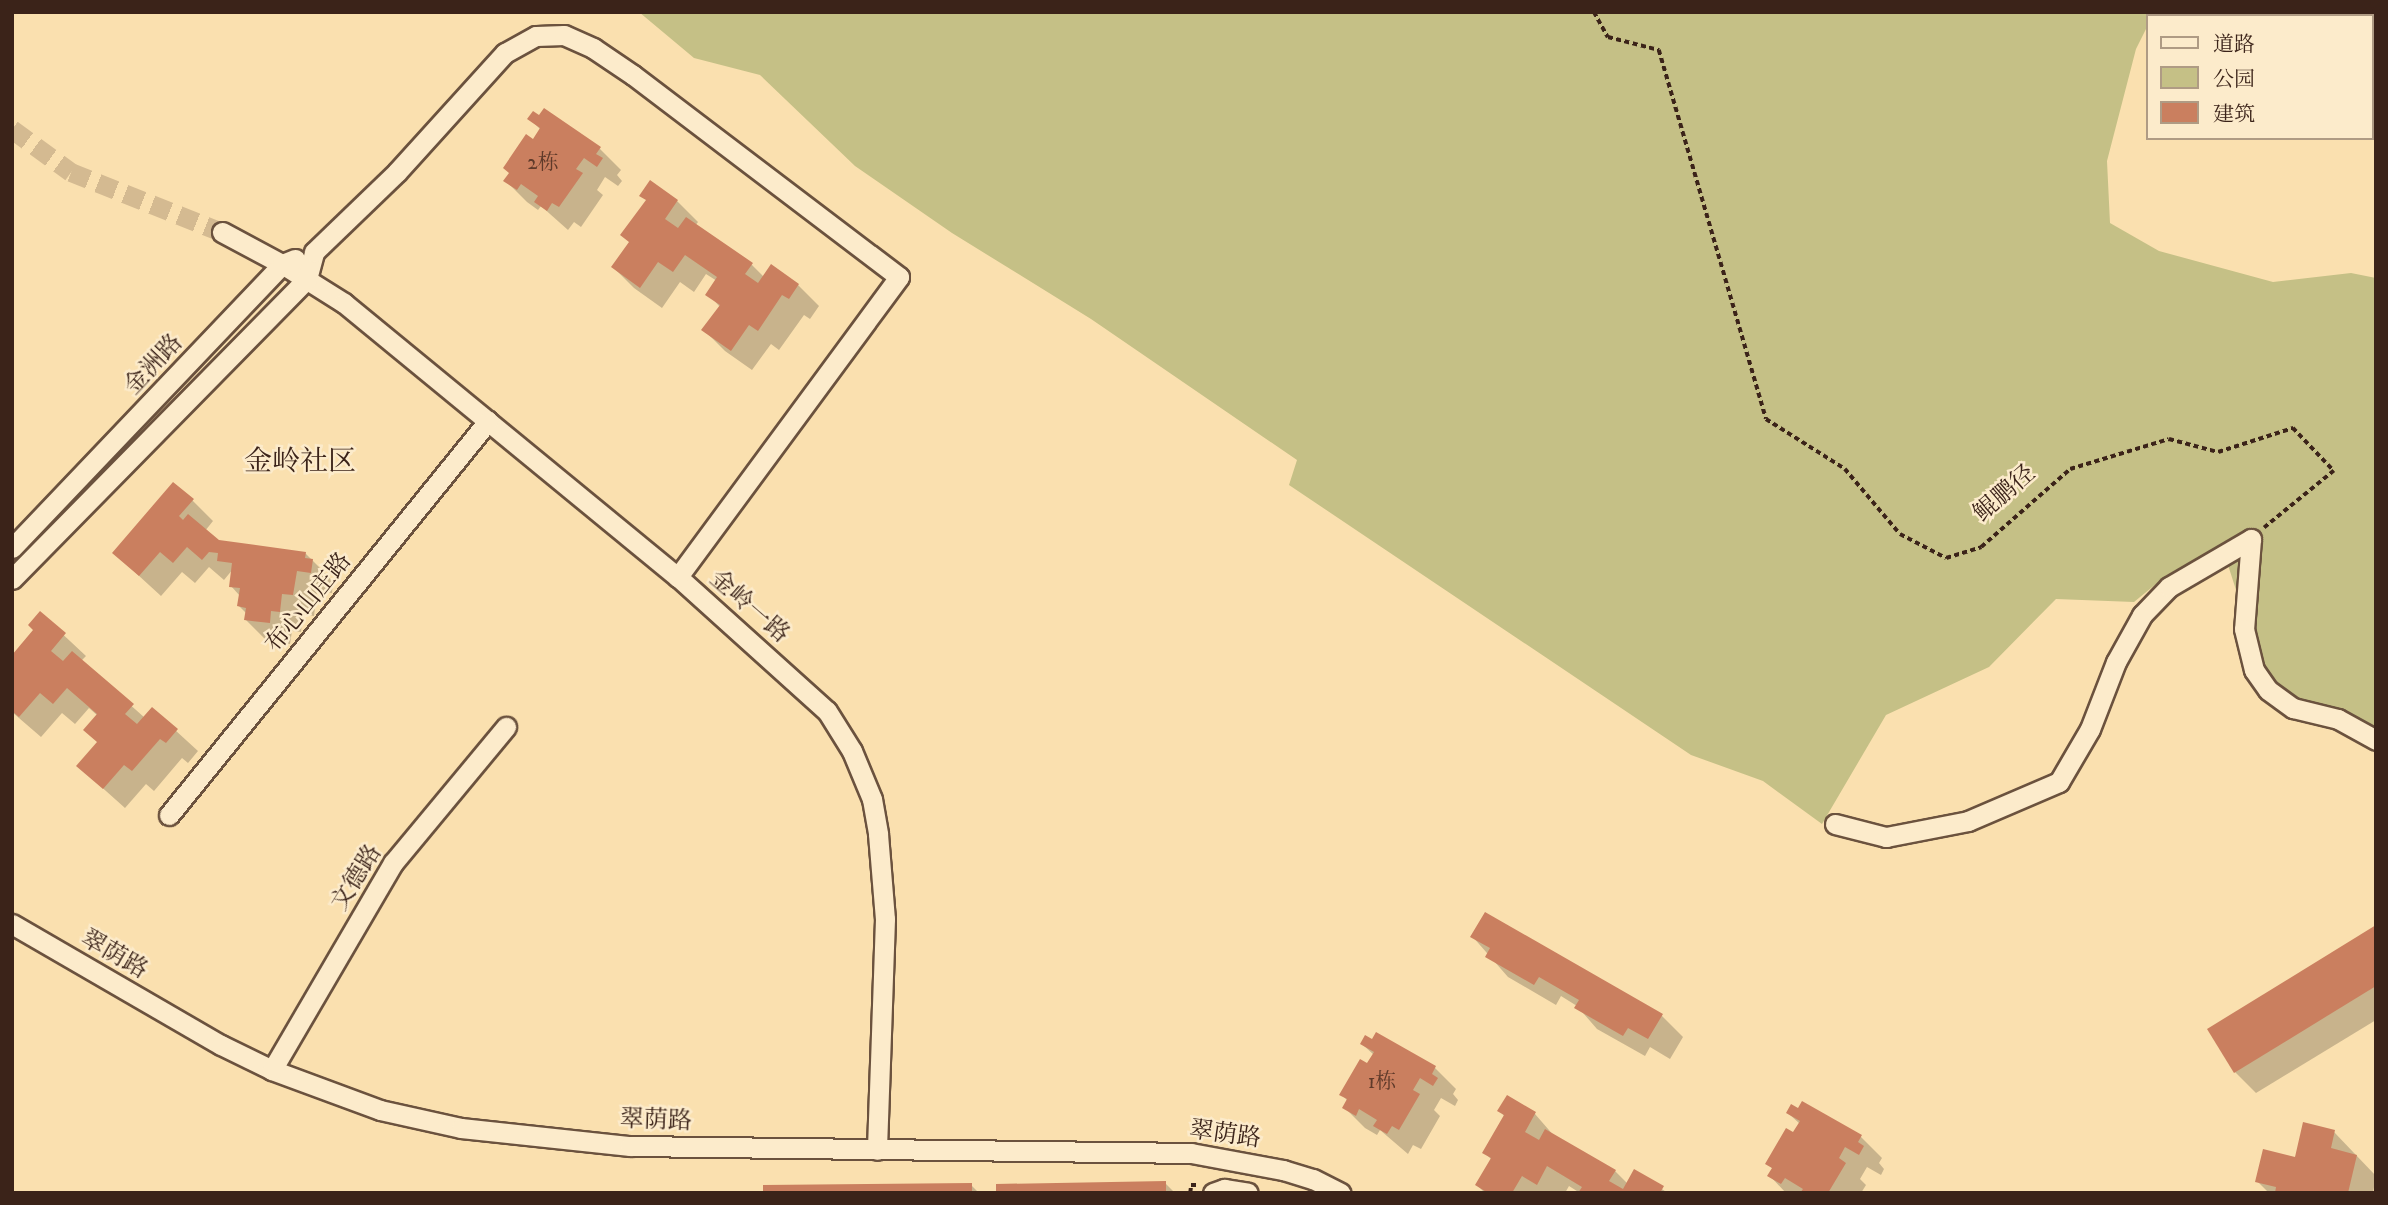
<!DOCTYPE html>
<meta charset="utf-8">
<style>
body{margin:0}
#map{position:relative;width:2388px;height:1205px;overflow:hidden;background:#fae0af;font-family:"IM FELL DW Pica","Noto Serif SC",serif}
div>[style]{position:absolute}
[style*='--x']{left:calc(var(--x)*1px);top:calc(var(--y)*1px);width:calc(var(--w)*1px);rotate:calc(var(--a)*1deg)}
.green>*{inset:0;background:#c5c086}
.shadow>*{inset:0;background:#0003}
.building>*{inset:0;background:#ca7f5f}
.minor-tunnel>*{height:19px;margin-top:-9.5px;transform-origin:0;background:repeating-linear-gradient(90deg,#d4ba91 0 19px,transparent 0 29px)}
.path>*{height:3.5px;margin-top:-1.75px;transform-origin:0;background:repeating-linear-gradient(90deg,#3b2319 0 5px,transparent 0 8.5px)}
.roads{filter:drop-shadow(2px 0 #6b523e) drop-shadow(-2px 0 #6b523e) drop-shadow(0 2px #6b523e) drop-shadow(0 -2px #6b523e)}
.minor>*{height:19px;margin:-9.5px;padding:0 9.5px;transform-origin:9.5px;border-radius:9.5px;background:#fcebcb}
span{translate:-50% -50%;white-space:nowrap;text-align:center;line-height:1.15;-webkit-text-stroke:5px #fcebcb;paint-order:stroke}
.number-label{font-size:21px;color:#5f3a2a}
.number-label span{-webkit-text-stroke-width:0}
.street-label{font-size:24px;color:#3b2319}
.quarter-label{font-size:28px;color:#3b2319}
.frame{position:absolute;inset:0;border:14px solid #3b2319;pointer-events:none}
.legend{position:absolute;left:2146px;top:14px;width:228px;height:126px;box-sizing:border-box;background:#fcebcb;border:2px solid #af9b84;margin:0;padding:9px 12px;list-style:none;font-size:21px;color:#3b2319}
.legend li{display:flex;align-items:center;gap:14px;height:35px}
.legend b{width:35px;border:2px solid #af9b84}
</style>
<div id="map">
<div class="green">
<i style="clip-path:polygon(639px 12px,2154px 12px,2148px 16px,2148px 25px,2136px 49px,2107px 161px,2110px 223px,2159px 251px,2273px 282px,2351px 273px,2376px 278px,2376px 741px,2311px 712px,2243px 661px,2236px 590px,2228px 565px,2205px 560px,2167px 575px,2134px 602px,2056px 599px,1989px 667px,1886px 715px,1822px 824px,1763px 781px,1691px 755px,1289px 485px,1297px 460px,1091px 319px,952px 233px,855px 166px,760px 75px,694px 58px)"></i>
</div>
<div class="shadow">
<i style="clip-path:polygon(545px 110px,600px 149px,621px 170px,617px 175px,622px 181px,618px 186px,605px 177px,597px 190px,603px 195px,581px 227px,574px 222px,568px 230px,541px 206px,538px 210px,527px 202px,506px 181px,541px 130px,530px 119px,540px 117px)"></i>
<i style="clip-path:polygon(677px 201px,698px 222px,695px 226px,752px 265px,764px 277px,772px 267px,798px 285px,819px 306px,810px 319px,804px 315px,779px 350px,771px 344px,752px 370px,725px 351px,704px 330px,720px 307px,708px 294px,717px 281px,706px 274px,694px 292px,680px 282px,662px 308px,634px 288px,613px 267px)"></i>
<i style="clip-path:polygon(192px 500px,213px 521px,205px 531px,218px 542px,305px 553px,333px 581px,332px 593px,317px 591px,314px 616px,303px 614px,301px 632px,292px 631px,290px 644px,267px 641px,246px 620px,247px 614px,239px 606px,240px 596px,231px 586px,233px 569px,224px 580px,209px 567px,195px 583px,182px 572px,161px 596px,114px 553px)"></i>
<i style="clip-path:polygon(40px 613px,86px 656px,81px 661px,145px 718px,152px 709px,198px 751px,188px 763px,182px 758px,154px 791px,146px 784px,125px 808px,78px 766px,98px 743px,98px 716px,89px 708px,75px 724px,62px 713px,41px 737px,12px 712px,12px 674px,35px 631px)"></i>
<i style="clip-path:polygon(2376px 927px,2376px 1020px,2256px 1093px,2235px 1072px)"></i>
<i style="clip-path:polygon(1472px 936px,1662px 1016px,1683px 1037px,1670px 1059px,1650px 1047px,1645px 1056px,1597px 1029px,1577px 1006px,1561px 996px,1556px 1005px,1508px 977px)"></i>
<i style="clip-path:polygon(1377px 1034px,1435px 1068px,1456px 1089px,1453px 1094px,1458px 1100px,1455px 1106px,1441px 1098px,1434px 1110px,1440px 1116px,1421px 1149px,1413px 1145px,1408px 1154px,1380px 1130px,1377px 1135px,1365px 1128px,1344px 1107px,1348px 1101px,1342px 1095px,1374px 1055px,1362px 1044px,1372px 1042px)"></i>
<i style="clip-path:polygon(1507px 1098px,1535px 1114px,1555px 1137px,1615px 1171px,1628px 1184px,1635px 1172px,1668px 1193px,1580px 1193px,1569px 1186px,1565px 1193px,1485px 1193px,1477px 1185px,1492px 1160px,1484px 1152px,1505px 1117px,1500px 1111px)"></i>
<i style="clip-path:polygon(1788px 1113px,1861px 1137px,1882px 1158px,1879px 1163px,1884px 1169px,1881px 1175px,1867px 1167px,1860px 1179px,1866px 1185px,1861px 1193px,1786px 1193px,1770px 1176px,1773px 1169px,1768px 1164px,1800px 1124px)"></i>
<i style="clip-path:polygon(2334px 1132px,2376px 1176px,2373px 1193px,2269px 1193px,2257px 1181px)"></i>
<i style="clip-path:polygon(1165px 1183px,1175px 1193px,998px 1193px)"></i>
<i style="clip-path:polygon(971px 1185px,979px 1193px,765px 1193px)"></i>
</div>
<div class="building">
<i style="clip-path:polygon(544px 108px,601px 147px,596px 154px,603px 158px,597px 167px,584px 158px,576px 169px,583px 173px,559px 207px,552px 203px,547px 211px,534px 202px,538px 196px,521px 184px,517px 190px,503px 181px,509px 173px,503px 168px,526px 134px,533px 139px,540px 128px,527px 119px,533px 111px,539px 115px)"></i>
<i style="clip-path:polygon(650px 180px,678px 200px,665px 219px,678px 228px,686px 217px,753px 263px,745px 274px,758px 283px,771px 264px,799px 284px,789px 299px,782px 295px,758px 331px,749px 325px,731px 351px,701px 330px,720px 305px,705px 295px,717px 277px,685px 255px,673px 272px,658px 262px,640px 288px,611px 267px,629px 242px,620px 235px,646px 200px,639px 196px)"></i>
<i style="clip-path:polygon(173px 482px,194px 499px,179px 516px,183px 520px,188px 514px,219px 540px,306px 552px,305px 558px,313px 559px,311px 573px,297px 571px,293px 595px,282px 594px,280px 612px,271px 611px,270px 623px,244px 620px,246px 608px,237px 606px,240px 588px,229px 587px,232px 563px,217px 561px,218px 553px,209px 552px,202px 560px,187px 547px,173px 563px,160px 552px,139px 576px,112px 553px)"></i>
<i style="clip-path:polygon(40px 611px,66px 633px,51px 651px,63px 661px,72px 651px,134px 704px,125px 714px,137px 724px,152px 707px,178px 729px,166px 743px,160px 739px,132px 771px,124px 765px,103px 789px,76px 766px,97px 742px,83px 730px,97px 714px,67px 688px,53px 704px,40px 693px,19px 717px,12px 711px,12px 655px,33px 630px,28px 625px)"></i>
<i style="clip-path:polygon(1485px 912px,1663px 1014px,1648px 1039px,1628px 1028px,1623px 1036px,1574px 1008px,1579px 1000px,1539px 977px,1534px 985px,1485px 957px,1490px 948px,1470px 937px)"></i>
<i style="clip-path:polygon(2376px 925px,2376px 986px,2234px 1073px,2207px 1029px)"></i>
<i style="clip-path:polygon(1376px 1032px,1436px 1066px,1432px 1074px,1438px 1078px,1433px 1086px,1420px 1078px,1413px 1090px,1420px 1094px,1399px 1130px,1392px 1126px,1387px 1134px,1373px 1126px,1377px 1120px,1359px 1109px,1356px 1116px,1342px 1108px,1347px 1099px,1339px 1095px,1360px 1059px,1367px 1063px,1374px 1052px,1360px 1044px,1365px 1035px,1372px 1039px)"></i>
<i style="clip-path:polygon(1507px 1095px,1536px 1112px,1525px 1132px,1539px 1140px,1545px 1129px,1616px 1170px,1609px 1181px,1623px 1189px,1634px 1169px,1664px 1186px,1660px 1193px,1578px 1193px,1582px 1187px,1547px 1166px,1537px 1185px,1522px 1176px,1512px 1193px,1488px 1193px,1475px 1185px,1491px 1158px,1482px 1153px,1504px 1115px,1497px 1111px)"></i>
<i style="clip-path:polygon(1802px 1101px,1862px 1135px,1858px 1142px,1864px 1146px,1859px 1155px,1845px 1147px,1839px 1158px,1846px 1163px,1828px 1193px,1800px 1193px,1803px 1189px,1785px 1178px,1781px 1184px,1767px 1176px,1772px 1168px,1765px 1164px,1786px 1128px,1793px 1132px,1800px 1121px,1786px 1113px,1791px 1104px,1798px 1108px)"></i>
<i style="clip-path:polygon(2303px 1122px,2335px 1130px,2331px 1148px,2357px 1155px,2348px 1193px,2275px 1193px,2276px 1187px,2255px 1182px,2263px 1149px,2295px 1157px)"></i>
<i style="clip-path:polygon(1166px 1181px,1166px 1193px,996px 1193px,996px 1184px)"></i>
<i style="clip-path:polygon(972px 1183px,972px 1193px,763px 1193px,763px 1185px)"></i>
</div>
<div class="minor-tunnel">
<i style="--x:12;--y:129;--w:73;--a:36.1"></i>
<i style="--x:71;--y:172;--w:162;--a:21.7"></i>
</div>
<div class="path">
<i style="--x:1594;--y:12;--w:29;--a:61"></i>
<i style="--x:1608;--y:37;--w:53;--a:14.3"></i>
<i style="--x:1659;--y:50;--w:384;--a:73.8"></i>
<i style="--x:1766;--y:419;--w:93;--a:32.3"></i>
<i style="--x:1845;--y:469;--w:85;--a:49.8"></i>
<i style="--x:1900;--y:534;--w:52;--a:27.6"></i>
<i style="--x:1946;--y:558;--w:37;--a:-17"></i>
<i style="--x:1981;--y:547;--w:118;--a:-41.2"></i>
<i style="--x:2070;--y:469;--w:103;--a:-16.9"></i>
<i style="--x:2169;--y:439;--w:51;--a:14.9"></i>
<i style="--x:2218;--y:452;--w:79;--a:-17.7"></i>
<i style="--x:2293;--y:428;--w:59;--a:46.4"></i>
<i style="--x:2334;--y:471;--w:90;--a:140.8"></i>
<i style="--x:1190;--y:1193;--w:8;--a:-83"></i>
<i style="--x:1191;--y:1185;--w:7;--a:0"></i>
</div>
<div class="roads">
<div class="minor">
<i style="--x:222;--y:232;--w:68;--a:28.1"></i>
<i style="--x:282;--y:264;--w:73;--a:32.2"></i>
<i style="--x:344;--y:303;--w:432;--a:39.4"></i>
<i style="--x:678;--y:577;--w:200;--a:42"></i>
<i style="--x:827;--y:711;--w:47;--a:58"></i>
<i style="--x:852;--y:751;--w:52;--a:67.4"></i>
<i style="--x:872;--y:799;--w:36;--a:80"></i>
<i style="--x:878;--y:834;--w:85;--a:85.3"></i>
<i style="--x:885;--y:919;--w:231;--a:92"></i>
<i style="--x:2251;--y:539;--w:90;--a:94.4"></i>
<i style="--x:2244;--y:629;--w:42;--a:76.3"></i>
<i style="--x:2254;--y:670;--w:24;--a:55"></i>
<i style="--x:2268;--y:690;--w:31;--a:36"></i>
<i style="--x:2293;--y:708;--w:46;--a:13.7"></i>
<i style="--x:2338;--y:719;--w:43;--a:28.9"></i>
<i style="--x:12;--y:548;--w:392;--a:-46.4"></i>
<i style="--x:282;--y:264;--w:14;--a:-21"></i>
<i style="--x:12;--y:579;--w:421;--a:-45.5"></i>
<i style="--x:307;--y:279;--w:28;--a:-75"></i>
<i style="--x:314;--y:252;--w:115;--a:-43.9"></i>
<i style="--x:397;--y:172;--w:161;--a:-47.8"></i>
<i style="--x:505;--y:53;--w:35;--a:-29"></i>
<i style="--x:536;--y:36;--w:28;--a:-2"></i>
<i style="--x:564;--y:35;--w:32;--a:24"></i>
<i style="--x:593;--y:48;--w:48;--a:34"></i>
<i style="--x:633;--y:75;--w:334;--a:37.2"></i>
<i style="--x:899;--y:277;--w:373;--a:126.4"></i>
<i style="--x:169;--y:815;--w:507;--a:-51"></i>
<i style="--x:1835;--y:824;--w:53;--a:14.3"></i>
<i style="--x:1886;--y:837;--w:84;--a:-11"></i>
<i style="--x:1968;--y:821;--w:99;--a:-23.2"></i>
<i style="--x:2059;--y:782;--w:61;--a:-59.7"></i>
<i style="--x:2090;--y:729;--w:72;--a:-68.8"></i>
<i style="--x:2116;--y:662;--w:54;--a:-61"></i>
<i style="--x:2142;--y:615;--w:39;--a:-46"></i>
<i style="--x:2169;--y:587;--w:95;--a:-30.3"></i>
<i style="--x:12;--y:924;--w:241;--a:30.1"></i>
<i style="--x:221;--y:1045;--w:57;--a:26.1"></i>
<i style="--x:272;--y:1070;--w:115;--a:20.3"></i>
<i style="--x:380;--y:1110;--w:83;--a:12.5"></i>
<i style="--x:461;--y:1128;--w:170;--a:6.1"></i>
<i style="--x:630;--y:1146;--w:561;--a:0.71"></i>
<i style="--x:1191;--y:1153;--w:94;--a:10.5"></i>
<i style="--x:1283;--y:1170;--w:31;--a:17"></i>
<i style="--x:1313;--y:1179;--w:31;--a:27"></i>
<i style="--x:272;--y:1070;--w:240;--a:-59.7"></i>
<i style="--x:393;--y:863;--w:177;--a:-50.3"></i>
<i style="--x:1213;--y:1193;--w:12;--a:-20"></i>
<i style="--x:1224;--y:1189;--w:24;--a:9"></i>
</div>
</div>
<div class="number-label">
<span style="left:543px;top:163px">2栋</span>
<span style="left:1382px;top:1082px">1栋</span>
</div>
<div class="street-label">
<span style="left:154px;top:365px;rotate:-47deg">金洲路</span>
<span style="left:2005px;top:494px;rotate:-41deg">鲲鹏径</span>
<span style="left:309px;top:603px;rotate:-51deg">布心山庄路</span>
<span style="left:749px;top:607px;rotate:41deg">金岭一路</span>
<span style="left:357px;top:878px;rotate:-58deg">文德路</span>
<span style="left:114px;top:955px;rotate:30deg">翠荫路</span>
<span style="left:656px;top:1121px;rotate:2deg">翠荫路</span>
<span style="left:1225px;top:1135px;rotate:8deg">翠荫路</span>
</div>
<div class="quarter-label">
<span style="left:300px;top:462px">金岭社区</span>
</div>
<div class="frame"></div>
<ul class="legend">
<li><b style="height:9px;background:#fcebcb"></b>道路</li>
<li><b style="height:19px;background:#c5c086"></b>公园</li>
<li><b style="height:19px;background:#ca7f5f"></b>建筑</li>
</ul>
</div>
